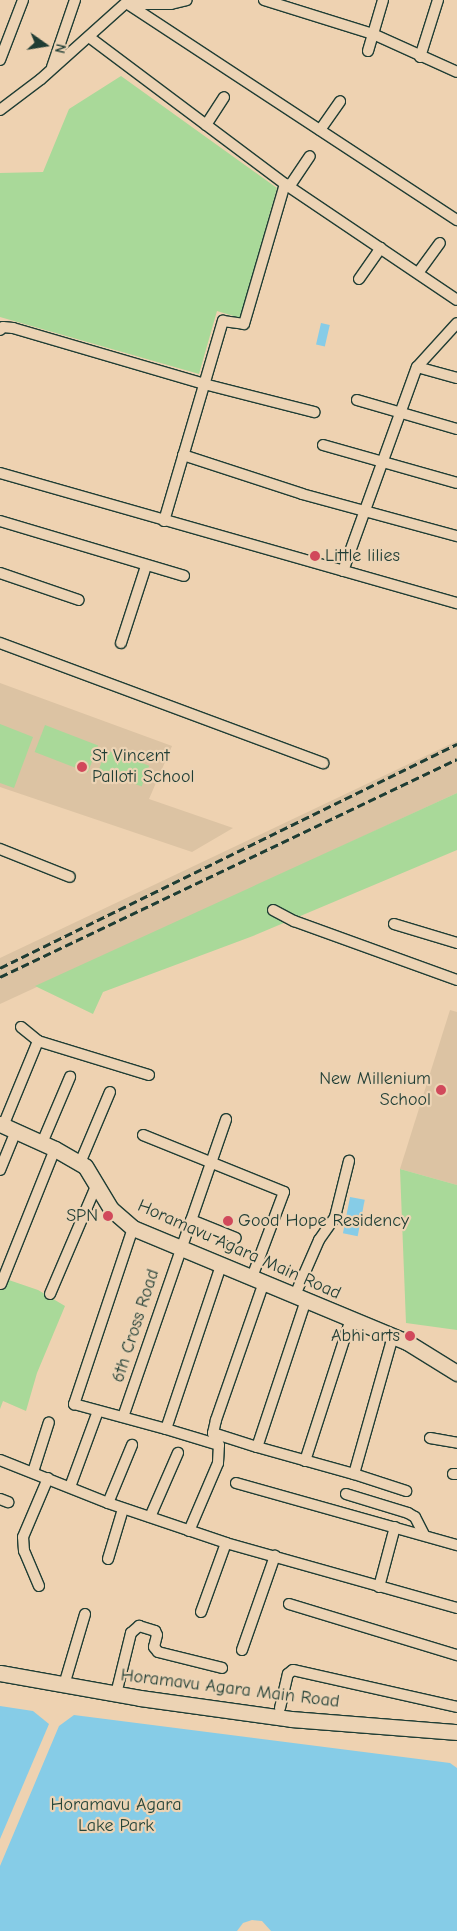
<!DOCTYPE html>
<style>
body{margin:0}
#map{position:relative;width:457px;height:1931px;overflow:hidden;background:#eed2b1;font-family:"Comic Neue",sans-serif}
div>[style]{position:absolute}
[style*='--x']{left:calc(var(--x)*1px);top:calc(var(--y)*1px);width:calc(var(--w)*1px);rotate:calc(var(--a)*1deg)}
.built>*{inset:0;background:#dcc3a3}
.green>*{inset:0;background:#a9d999;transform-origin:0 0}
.water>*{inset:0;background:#86cce7;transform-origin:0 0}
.roads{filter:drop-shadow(1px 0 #1f3d34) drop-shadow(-1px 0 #1f3d34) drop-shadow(0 1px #1f3d34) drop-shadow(0 -1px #1f3d34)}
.street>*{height:10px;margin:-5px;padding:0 5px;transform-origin:5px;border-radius:5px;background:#ecd3b4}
.secondary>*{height:15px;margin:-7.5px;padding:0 7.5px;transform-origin:7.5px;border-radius:7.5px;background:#ecd3b4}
.rail>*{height:2.5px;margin-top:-1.25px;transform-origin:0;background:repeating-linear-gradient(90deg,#1f3d34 0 8px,transparent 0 12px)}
.dots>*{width:14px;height:14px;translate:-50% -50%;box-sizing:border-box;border:2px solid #ecd3b4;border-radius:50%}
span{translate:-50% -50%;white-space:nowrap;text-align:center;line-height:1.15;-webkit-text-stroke:4.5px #ecd3b4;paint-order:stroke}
.poi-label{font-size:18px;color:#1f3d34}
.left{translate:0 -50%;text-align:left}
.right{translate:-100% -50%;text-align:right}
.street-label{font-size:18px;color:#1f3d34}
.park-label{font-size:18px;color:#264539}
.north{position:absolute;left:20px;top:20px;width:50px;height:50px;-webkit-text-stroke:4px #ecd3b4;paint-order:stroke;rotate:103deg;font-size:14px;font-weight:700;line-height:20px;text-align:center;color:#1f3d34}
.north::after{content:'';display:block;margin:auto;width:18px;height:22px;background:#1f3d34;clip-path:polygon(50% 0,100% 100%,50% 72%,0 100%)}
</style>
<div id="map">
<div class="built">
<i style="clip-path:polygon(0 683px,172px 746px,149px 799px,233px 828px,192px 852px,0 787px)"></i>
<i style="clip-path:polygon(457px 741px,457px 793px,0 1004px,0 958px)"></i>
<i style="clip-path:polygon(450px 1010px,457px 1012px,457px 1185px,400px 1169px)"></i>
</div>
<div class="green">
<i style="clip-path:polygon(121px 76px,277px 188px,240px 318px,217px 311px,199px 374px,0 317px,0 173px,43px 172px,69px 109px)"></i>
<i style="clip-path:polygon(0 724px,33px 737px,14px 788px,0 783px)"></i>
<i style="left:45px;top:725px;width:57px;height:29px;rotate:21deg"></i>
<i style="left:106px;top:750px;width:46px;height:22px;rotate:20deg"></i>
<i style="clip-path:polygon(457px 793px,457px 850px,253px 936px,103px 992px,93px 1014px,35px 986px)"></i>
<i style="clip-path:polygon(400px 1169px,457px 1185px,457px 1330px,406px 1323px)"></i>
<i style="clip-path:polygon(0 1277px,38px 1290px,65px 1306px,37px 1373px,26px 1411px,3px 1401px,0 1409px)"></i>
</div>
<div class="water">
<i style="left:321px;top:323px;width:9px;height:22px;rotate:13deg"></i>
<i style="left:350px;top:1197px;width:15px;height:37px;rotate:11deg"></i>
<i style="clip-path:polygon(0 1706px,33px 1711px,49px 1724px,0 1839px)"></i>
<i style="clip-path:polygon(74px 1715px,450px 1763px,457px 1768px,457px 1931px,271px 1931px,262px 1921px,252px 1920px,243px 1923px,237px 1931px,0 1931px,0 1866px,59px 1726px)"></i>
</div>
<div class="roads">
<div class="street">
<i style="--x:264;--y:0;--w:114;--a:17.3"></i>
<i style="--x:373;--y:34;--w:92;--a:24.3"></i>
<i style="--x:128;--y:4;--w:394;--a:33.3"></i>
<i style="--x:129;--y:4;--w:42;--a:0"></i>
<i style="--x:171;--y:4;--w:16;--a:-14"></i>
<i style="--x:89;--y:37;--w:245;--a:36.9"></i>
<i style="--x:285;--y:184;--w:207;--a:34"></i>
<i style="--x:368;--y:51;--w:53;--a:-73.6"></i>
<i style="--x:420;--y:57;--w:60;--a:-72.5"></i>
<i style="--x:0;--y:60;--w:64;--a:-69"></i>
<i style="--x:52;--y:67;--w:71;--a:-71.1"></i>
<i style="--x:0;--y:110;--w:51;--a:-37.1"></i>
<i style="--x:41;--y:79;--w:118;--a:-41.9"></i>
<i style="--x:206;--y:125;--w:33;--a:-57"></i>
<i style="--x:320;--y:130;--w:35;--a:-55"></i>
<i style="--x:289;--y:187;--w:37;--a:-56"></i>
<i style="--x:418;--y:273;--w:37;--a:-54"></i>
<i style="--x:359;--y:279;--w:38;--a:-55"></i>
<i style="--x:0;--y:330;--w:4;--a:-45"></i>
<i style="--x:3;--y:327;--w:10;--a:6"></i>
<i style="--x:13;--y:328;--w:199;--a:16.3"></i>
<i style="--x:204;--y:384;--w:114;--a:14.3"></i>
<i style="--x:417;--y:367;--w:41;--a:15.4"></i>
<i style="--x:357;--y:400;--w:104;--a:16.2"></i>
<i style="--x:323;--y:445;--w:139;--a:15.8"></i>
<i style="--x:183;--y:455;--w:125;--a:18.1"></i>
<i style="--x:302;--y:494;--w:161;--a:15.2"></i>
<i style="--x:0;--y:473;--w:475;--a:15.9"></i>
<i style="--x:0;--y:521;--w:192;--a:16.6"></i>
<i style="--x:164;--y:521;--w:209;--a:-73.6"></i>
<i style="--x:223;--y:321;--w:21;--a:8"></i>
<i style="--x:244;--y:324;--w:146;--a:-73.7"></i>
<i style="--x:343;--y:571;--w:217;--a:-70.1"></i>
<i style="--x:417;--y:367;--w:59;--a:-47.7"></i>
<i style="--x:0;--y:573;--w:83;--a:18.9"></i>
<i style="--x:0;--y:643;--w:345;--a:20.4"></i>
<i style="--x:121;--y:643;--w:81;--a:-72"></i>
<i style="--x:0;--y:849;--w:75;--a:21.8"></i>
<i style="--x:273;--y:910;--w:24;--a:28"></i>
<i style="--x:294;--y:921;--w:173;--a:19.9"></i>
<i style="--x:394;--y:924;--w:66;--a:16.8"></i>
<i style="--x:21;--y:1027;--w:22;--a:39"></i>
<i style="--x:38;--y:1041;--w:116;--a:17"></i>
<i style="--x:3;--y:1126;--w:92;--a:-67.6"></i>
<i style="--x:143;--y:1135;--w:152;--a:22"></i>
<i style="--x:284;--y:1192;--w:91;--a:110.6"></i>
<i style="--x:42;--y:1143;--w:72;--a:-67"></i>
<i style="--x:80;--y:1163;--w:77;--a:-67.1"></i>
<i style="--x:0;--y:1170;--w:42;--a:-67.7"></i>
<i style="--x:191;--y:1220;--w:48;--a:21.8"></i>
<i style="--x:133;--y:1228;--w:186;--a:108.5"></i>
<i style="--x:74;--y:1404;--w:95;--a:15.2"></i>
<i style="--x:166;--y:1429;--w:175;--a:-71.4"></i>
<i style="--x:1;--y:1284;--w:145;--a:-68.2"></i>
<i style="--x:50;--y:1294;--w:117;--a:-66.9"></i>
<i style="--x:295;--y:1295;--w:60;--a:-66.4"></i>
<i style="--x:319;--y:1240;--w:28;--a:-55"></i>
<i style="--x:335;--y:1217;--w:58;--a:-76"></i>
<i style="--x:306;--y:1300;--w:155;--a:108.4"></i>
<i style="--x:257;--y:1447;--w:101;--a:15.6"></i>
<i style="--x:354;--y:1474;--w:143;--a:-74.2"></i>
<i style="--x:123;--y:1417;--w:315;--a:-70.9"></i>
<i style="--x:166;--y:1429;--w:55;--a:16.8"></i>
<i style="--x:213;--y:1433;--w:46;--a:17.7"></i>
<i style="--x:430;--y:1438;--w:27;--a:10"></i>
<i style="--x:0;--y:1460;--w:116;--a:21.7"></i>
<i style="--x:108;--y:1503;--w:125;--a:18.7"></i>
<i style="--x:226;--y:1543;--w:240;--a:15.7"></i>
<i style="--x:305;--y:1461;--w:149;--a:-72.1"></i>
<i style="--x:33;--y:1472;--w:52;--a:-72.3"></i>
<i style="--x:354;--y:1474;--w:55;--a:18.1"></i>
<i style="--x:453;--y:1474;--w:4;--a:0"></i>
<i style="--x:236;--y:1483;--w:230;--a:15.7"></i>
<i style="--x:70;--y:1487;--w:81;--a:-69.8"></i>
<i style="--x:346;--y:1494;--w:65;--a:17"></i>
<i style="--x:408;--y:1513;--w:8;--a:30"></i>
<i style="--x:415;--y:1517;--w:20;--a:63"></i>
<i style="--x:0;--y:1499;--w:9;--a:21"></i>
<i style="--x:108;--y:1503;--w:63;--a:-67.5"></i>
<i style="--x:150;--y:1517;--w:70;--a:-66.4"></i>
<i style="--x:189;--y:1531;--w:74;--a:-66.9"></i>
<i style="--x:218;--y:1463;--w:18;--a:-87"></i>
<i style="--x:219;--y:1445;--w:13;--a:-117"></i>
<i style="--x:213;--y:1433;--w:13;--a:-77"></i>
<i style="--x:216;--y:1420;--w:146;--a:-70.8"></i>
<i style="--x:108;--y:1559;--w:52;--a:-73.3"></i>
<i style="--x:39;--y:1586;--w:38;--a:-113"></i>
<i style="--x:24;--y:1551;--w:14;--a:-94"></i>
<i style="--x:23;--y:1537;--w:64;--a:-67"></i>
<i style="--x:379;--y:1587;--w:62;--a:-75.1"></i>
<i style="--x:289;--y:1604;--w:176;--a:16.9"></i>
<i style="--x:201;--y:1612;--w:73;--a:-70.1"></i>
<i style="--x:242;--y:1650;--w:100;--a:-70.7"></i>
<i style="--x:64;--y:1685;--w:74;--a:-73.5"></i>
<i style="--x:116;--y:1694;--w:63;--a:-76.2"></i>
<i style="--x:131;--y:1633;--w:11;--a:-41"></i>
<i style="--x:139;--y:1626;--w:17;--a:17"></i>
<i style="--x:155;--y:1631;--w:4;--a:63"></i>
<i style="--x:157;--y:1635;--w:12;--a:104"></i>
<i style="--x:154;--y:1647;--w:6;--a:51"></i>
<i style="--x:158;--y:1652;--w:66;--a:14"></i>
<i style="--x:280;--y:1708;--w:35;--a:-77"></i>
<i style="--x:288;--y:1674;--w:6;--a:-39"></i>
<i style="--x:293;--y:1670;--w:168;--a:12.7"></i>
</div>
<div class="secondary">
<i style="--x:0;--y:1124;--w:60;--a:24.4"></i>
<i style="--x:55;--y:1149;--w:34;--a:30"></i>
<i style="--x:85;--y:1166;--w:50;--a:58.8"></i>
<i style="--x:111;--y:1209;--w:29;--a:41"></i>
<i style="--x:133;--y:1228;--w:297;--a:22.6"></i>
<i style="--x:407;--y:1342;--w:59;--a:31.8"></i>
<i style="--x:0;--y:1673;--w:142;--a:10.1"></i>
<i style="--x:140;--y:1698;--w:152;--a:7.9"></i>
<i style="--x:291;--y:1719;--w:167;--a:4.5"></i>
</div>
</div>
<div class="rail">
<i style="--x:0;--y:968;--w:509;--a:-26.11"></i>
<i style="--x:0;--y:977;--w:506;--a:-25.5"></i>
</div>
<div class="dots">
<i style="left:315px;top:556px;background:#d1495b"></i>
<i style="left:82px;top:767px;background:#d1495b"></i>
<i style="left:441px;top:1090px;background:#d1495b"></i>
<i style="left:108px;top:1216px;background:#d1495b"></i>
<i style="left:228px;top:1221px;background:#d1495b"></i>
<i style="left:410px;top:1336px;background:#d1495b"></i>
</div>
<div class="poi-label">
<span class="left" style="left:325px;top:556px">Little lilies</span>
<span class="left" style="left:92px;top:767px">St Vincent<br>Palloti School</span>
<span class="right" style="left:431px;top:1090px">New Millenium<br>School</span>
<span class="right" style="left:98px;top:1216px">SPN</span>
<span class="left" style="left:238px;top:1221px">Good Hope Residency</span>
<span class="right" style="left:400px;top:1336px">Abhi arts</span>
</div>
<div class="street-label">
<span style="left:239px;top:1250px;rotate:24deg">Horamavu Agara Main Road</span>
<span style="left:136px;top:1326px;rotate:-72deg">6th Cross Road</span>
<span style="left:230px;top:1689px;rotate:7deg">Horamavu Agara Main Road</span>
</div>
<div class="park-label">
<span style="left:116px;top:1816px">Horamavu Agara<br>Lake Park</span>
</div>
<div class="north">N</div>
</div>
